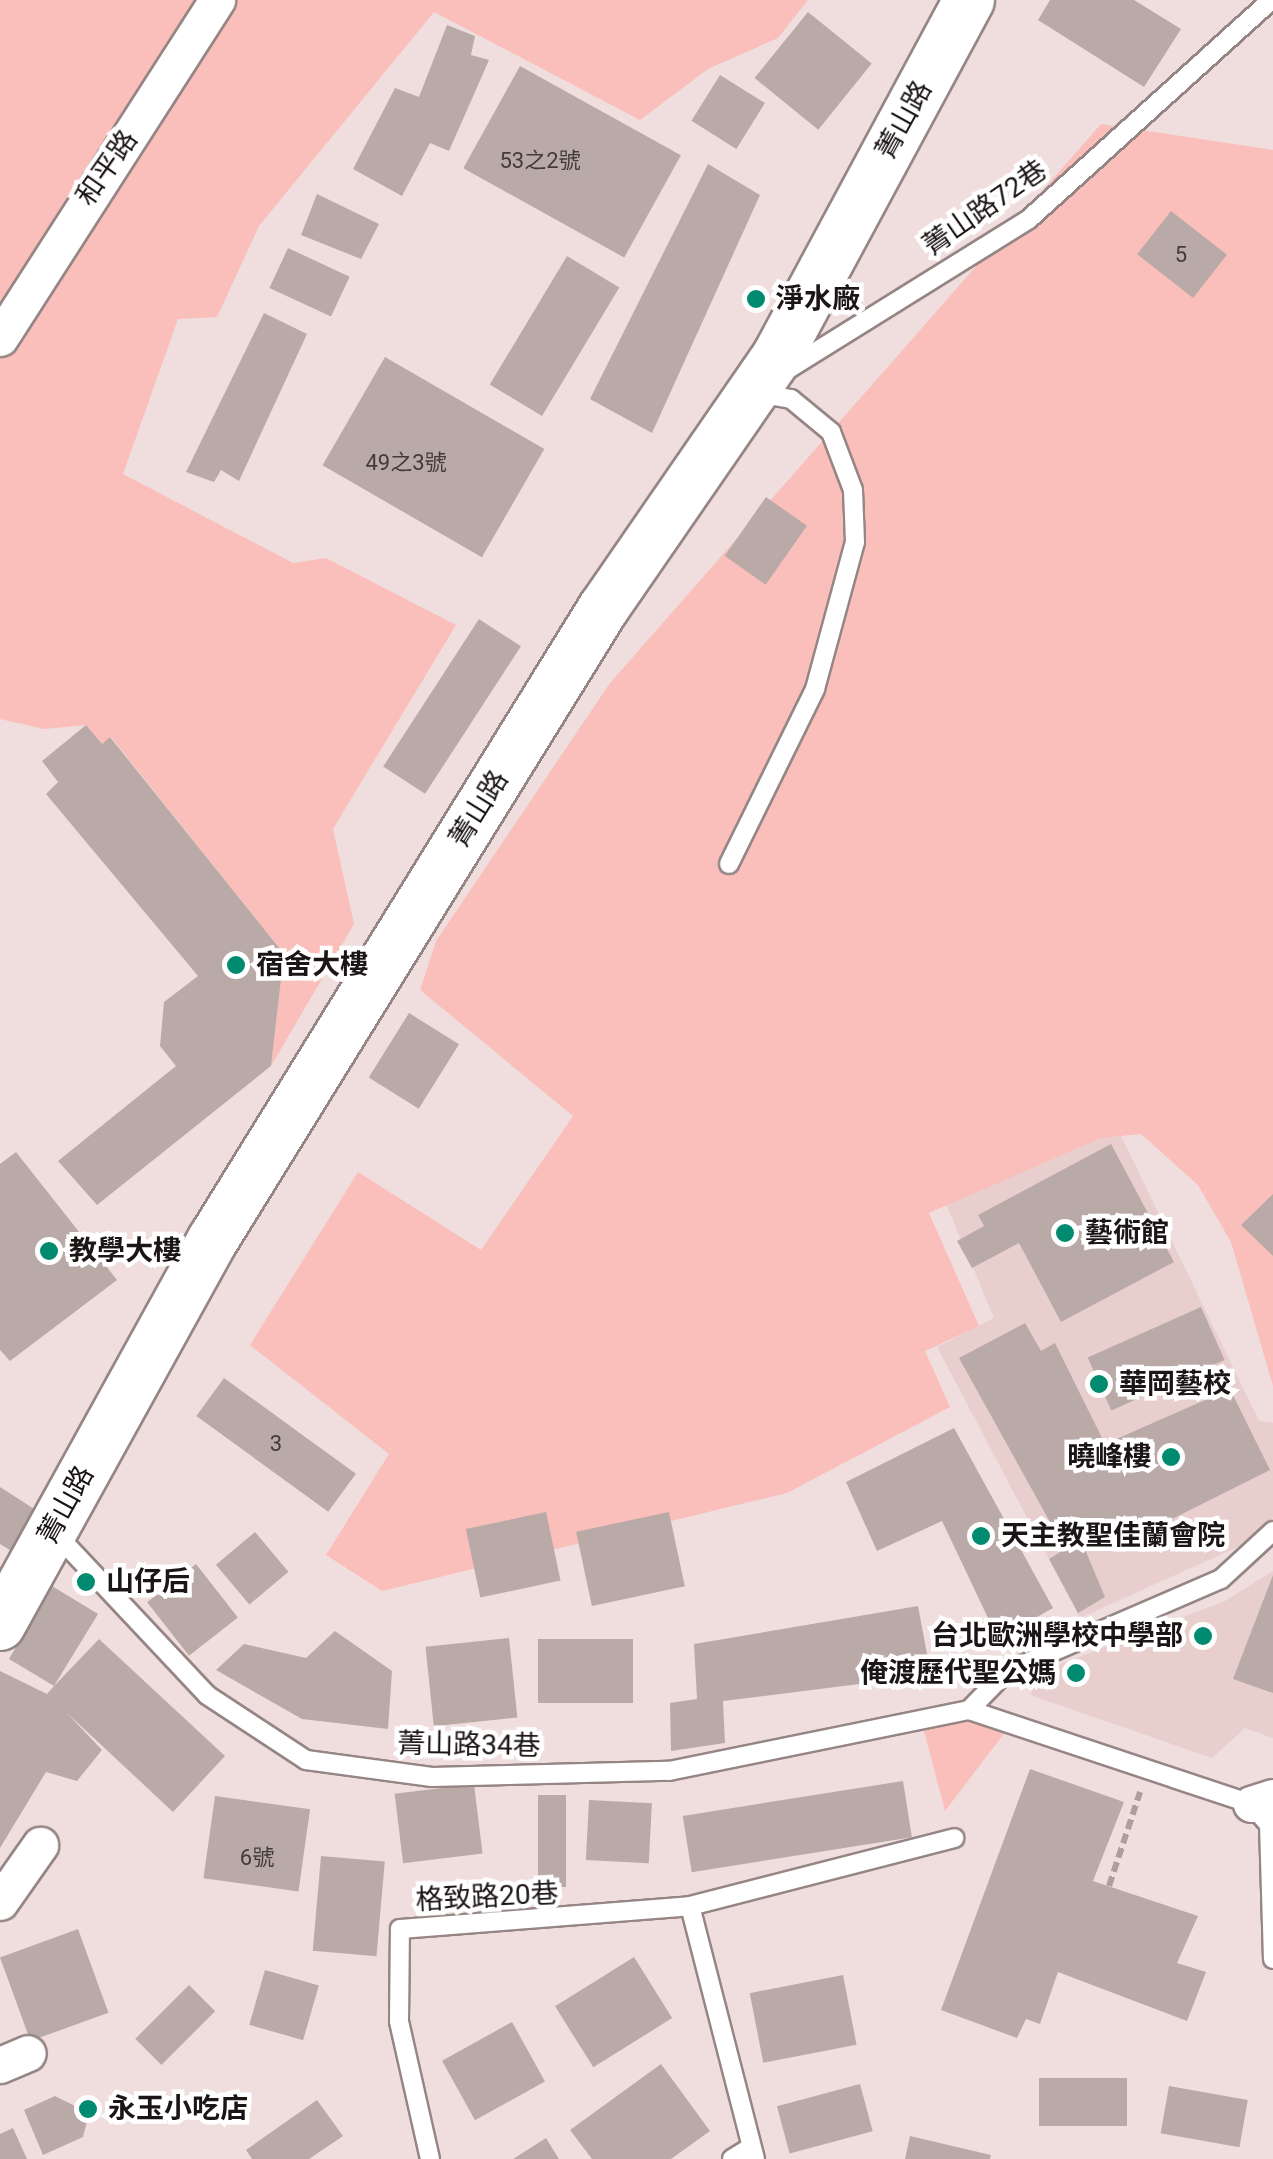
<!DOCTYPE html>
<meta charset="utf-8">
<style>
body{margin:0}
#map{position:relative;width:1273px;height:2159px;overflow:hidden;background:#efdedd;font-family:Roboto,"Noto Sans TC",sans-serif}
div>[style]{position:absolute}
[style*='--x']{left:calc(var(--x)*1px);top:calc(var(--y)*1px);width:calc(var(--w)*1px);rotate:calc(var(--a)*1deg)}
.built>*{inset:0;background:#e8cfcd}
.green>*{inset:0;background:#fabfba}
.building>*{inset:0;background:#b9aaa8;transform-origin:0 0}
.path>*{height:6px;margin-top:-3px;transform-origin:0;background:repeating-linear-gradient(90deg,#ab9e9d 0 10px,transparent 0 15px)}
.roads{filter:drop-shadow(2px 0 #958685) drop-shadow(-2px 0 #958685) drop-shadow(0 2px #958685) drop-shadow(0 -2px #958685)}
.lane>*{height:18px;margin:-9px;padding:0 9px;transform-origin:9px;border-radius:9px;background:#fff}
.street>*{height:35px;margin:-17.5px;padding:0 17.5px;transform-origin:17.5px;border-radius:17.5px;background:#fff}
.secondary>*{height:50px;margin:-25px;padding:0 25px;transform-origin:25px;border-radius:25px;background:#fff}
.dots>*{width:28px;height:28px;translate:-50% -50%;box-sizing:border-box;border:5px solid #fff;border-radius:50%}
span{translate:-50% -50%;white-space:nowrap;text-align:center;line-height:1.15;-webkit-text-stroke:9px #fff;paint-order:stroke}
.number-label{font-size:22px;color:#423b3a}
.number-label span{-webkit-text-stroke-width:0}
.street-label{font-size:28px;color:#1b1615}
.poi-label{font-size:28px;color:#1b1615;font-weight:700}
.left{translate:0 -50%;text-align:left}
.right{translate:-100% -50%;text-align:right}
</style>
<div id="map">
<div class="built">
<i style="clip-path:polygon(1110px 1113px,1259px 1421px,1273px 1423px,1273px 1517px,1264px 1535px,1080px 1618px,937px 1347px,994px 1318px,939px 1187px)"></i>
<i style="clip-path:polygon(1273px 1571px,1273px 1738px,1245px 1728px,1212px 1758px,1030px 1695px,1042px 1671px,1225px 1601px)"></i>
</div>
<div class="green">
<i style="clip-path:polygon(0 0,808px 0,778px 38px,708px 69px,640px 120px,434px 12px,259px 226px,217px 317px,178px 319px,123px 474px,293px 563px,326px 558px,456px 625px,333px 829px,354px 924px,271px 1066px,284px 954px,111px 737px,102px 744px,86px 725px,44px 729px,0 719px)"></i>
<i style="clip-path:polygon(1101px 124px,1273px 150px,1273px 1386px,1231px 1242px,1198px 1185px,1141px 1134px,1101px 1138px,929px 1213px,979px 1326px,925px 1351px,950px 1407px,787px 1493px,382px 1591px,326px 1555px,389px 1454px,250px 1345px,358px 1172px,481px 1250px,573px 1116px,420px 990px,436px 941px,610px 683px)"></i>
<i style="clip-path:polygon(969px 1717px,1006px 1731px,945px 1811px,924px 1731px)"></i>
</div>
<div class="building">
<i style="clip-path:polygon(1050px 0,1134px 0,1181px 29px,1144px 87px,1038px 20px)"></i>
<i style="left:808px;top:12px;width:82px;height:85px;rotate:39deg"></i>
<i style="clip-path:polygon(447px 25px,475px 36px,471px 55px,489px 60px,449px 151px,430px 143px,402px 196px,353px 169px,395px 88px,419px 97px)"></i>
<i style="left:520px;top:66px;width:184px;height:117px;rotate:29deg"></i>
<i style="left:720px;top:75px;width:53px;height:54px;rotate:32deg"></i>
<i style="clip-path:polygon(708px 164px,760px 195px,652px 433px,590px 399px)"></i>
<i style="clip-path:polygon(317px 194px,379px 224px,361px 259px,301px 235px)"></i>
<i style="left:1171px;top:211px;width:71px;height:55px;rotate:38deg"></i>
<i style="left:288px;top:248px;width:68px;height:44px;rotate:25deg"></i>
<i style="left:567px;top:256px;width:61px;height:150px;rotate:31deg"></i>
<i style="clip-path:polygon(264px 313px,307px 334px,239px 481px,221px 470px,214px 482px,186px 472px)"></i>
<i style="left:385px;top:357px;width:184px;height:125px;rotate:30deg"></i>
<i style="left:766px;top:497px;width:50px;height:72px;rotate:35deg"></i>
<i style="left:479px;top:619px;width:50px;height:176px;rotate:33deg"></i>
<i style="clip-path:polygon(86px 725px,102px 744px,110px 737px,284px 954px,271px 1066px,97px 1205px,58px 1161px,176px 1066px,160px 1046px,164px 1002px,198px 976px,46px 794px,58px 782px,42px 761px)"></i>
<i style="left:409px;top:1013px;width:59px;height:76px;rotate:32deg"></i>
<i style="clip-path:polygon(1111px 1144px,1174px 1262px,1061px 1322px,1019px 1243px,972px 1268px,957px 1241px,984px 1226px,978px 1215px)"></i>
<i style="clip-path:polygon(16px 1152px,117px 1280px,10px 1361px,0 1350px,0 1164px)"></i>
<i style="clip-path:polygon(1273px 1194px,1273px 1256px,1241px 1225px)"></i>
<i style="left:1201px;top:1307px;width:58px;height:124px;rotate:66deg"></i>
<i style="clip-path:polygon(1025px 1323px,1041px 1351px,1055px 1343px,1105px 1444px,1230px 1389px,1270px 1470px,1144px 1533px,1135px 1515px,1081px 1540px,1105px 1597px,1078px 1613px,1049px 1559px,1065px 1549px,959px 1358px)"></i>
<i style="left:224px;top:1378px;width:163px;height:47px;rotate:36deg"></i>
<i style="clip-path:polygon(954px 1428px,1053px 1608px,998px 1639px,942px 1521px,877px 1551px,846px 1482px)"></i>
<i style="clip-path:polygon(0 1487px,39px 1512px,13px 1552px,0 1544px)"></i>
<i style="left:546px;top:1512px;width:70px;height:82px;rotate:78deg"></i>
<i style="left:669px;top:1512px;width:76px;height:95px;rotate:78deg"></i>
<i style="left:255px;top:1532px;width:52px;height:51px;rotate:50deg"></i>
<i style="left:196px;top:1564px;width:68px;height:62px;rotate:52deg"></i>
<i style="clip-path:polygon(1273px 1575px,1273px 1693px,1233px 1679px)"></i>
<i style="clip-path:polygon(52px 1586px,98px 1614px,54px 1686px,99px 1639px,225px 1756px,173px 1812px,67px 1713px,102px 1750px,77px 1781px,46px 1772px,0 1848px,0 1671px,47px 1694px,54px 1686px,9px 1659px)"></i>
<i style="clip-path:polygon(918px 1606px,931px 1675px,723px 1701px,725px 1743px,671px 1751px,670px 1703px,697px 1699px,694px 1644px)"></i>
<i style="clip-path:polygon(335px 1631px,392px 1671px,388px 1729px,302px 1719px,216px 1670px,244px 1644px,306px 1658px)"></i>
<i style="left:509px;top:1638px;width:80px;height:84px;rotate:84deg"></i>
<i style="left:633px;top:1639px;width:64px;height:95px;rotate:90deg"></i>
<i style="clip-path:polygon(1030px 1769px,1124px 1802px,1093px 1881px,1198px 1916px,1177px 1963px,1206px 1972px,1187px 2021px,1058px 1972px,1040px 2024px,1026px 2019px,1017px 2038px,941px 2010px)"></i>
<i style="left:903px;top:1781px;width:57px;height:223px;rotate:81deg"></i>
<i style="left:474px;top:1784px;width:70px;height:80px;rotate:83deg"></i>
<i style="left:538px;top:1795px;width:28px;height:92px"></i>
<i style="left:215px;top:1796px;width:96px;height:83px;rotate:8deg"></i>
<i style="left:589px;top:1800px;width:63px;height:60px;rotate:3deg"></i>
<i style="left:321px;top:1856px;width:64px;height:95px;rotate:5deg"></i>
<i style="left:78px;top:1929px;width:89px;height:83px;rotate:70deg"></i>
<i style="left:634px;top:1957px;width:72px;height:93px;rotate:58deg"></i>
<i style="left:265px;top:1970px;width:56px;height:57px;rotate:16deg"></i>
<i style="left:843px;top:1975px;width:71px;height:95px;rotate:79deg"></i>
<i style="left:189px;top:1985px;width:37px;height:76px;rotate:45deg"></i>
<i style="left:512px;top:2022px;width:68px;height:80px;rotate:61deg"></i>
<i style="clip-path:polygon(661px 2064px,710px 2131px,671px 2159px,592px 2159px,570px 2130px)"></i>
<i style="left:1039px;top:2078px;width:88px;height:48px"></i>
<i style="left:860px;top:2084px;width:49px;height:86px;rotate:75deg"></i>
<i style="left:1169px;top:2086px;width:80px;height:48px;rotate:10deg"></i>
<i style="clip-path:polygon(55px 2096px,89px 2113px,83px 2137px,43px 2155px,24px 2110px)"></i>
<i style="clip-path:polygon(317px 2100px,343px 2136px,309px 2159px,252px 2159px,246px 2150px)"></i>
<i style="clip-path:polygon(13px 2128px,27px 2159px,0 2159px,0 2134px)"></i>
<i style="clip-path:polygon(910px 2136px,991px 2155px,990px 2159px,905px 2159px)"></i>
<i style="clip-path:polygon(546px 2138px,559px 2159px,513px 2159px)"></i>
</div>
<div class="path">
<i style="--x:1109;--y:1886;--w:99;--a:-71.7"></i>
</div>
<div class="roads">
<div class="lane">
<i style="--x:785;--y:371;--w:287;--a:-31.9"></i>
<i style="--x:1029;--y:219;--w:326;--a:-42.1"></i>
<i style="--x:729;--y:864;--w:195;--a:-63.8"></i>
<i style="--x:815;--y:689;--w:152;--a:-74.8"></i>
<i style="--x:855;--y:542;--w:52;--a:-92.2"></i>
<i style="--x:853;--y:490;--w:62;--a:-110.8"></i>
<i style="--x:831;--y:432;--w:52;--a:-140.5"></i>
<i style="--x:791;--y:399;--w:34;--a:-170"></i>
<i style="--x:56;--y:1534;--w:221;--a:46.8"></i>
<i style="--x:207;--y:1695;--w:118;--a:33.3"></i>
<i style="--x:306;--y:1760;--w:127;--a:7.7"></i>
<i style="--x:432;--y:1777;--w:237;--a:-1.5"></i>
<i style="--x:669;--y:1771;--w:306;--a:-11.5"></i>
<i style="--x:969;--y:1710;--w:297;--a:18.4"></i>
<i style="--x:1251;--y:1804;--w:28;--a:49"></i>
<i style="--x:1269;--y:1825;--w:134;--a:88.3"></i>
<i style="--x:969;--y:1710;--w:53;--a:-45.8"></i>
<i style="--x:1006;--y:1672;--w:234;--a:-23.4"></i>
<i style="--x:1221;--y:1579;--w:71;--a:-42.7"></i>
<i style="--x:430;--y:2159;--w:141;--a:-102.7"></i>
<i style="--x:399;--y:2021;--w:92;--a:-89.4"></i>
<i style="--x:400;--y:1929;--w:291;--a:-4.5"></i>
<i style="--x:732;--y:2159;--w:22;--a:-32"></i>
<i style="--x:755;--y:2159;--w:261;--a:-104.4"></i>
<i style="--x:690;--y:1906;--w:273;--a:-14.4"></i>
</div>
<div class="street">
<i style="--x:0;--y:338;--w:402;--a:-57.3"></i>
<i style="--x:1251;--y:1804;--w:23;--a:-18"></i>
<i style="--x:0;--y:1902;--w:70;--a:-54.9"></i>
<i style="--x:0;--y:2065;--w:30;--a:-23"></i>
</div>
<div class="secondary">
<i style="--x:0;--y:1625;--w:442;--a:-61.1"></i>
<i style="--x:214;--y:1238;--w:740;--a:-58.27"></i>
<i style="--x:603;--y:609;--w:308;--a:-55.4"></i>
<i style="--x:778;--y:355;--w:403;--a:-61.7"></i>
</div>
</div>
<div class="dots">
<i style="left:756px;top:299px;background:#008a70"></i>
<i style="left:236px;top:965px;background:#008a70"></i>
<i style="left:1065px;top:1233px;background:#008a70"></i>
<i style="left:49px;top:1251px;background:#008a70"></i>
<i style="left:1099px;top:1384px;background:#008a70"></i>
<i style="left:1171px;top:1457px;background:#008a70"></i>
<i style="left:981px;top:1536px;background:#008a70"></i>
<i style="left:86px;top:1582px;background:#008a70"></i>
<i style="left:1203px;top:1636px;background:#008a70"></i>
<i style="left:1076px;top:1673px;background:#008a70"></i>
<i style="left:88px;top:2109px;background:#008a70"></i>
</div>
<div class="number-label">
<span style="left:540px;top:161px">53之2號</span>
<span style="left:1181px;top:255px">5</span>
<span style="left:406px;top:463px">49之3號</span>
<span style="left:276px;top:1444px">3</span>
<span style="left:257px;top:1858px">6號</span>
</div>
<div class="street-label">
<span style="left:904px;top:120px;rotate:-61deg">菁山路</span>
<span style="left:107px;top:168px;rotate:-55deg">和平路</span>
<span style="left:985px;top:208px;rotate:-35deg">菁山路72巷</span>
<span style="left:479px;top:809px;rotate:-58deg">菁山路</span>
<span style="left:66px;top:1505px;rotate:-61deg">菁山路</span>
<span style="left:469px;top:1745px;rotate:1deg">菁山路34巷</span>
<span style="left:487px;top:1897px;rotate:-3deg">格致路20巷</span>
</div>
<div class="poi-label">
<span class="left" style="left:776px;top:299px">淨水廠</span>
<span class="left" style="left:256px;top:965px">宿舍大樓</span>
<span class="left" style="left:1085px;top:1233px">藝術館</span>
<span class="left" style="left:69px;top:1251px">教學大樓</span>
<span class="left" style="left:1119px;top:1384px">華岡藝校</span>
<span class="right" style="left:1151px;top:1457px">曉峰樓</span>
<span class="left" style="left:1001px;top:1536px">天主教聖佳蘭會院</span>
<span class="left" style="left:106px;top:1582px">山仔后</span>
<span class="right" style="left:1183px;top:1636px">台北歐洲學校中學部</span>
<span class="right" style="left:1056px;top:1673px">俺渡歷代聖公媽</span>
<span class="left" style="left:108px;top:2109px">永玉小吃店</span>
</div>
</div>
